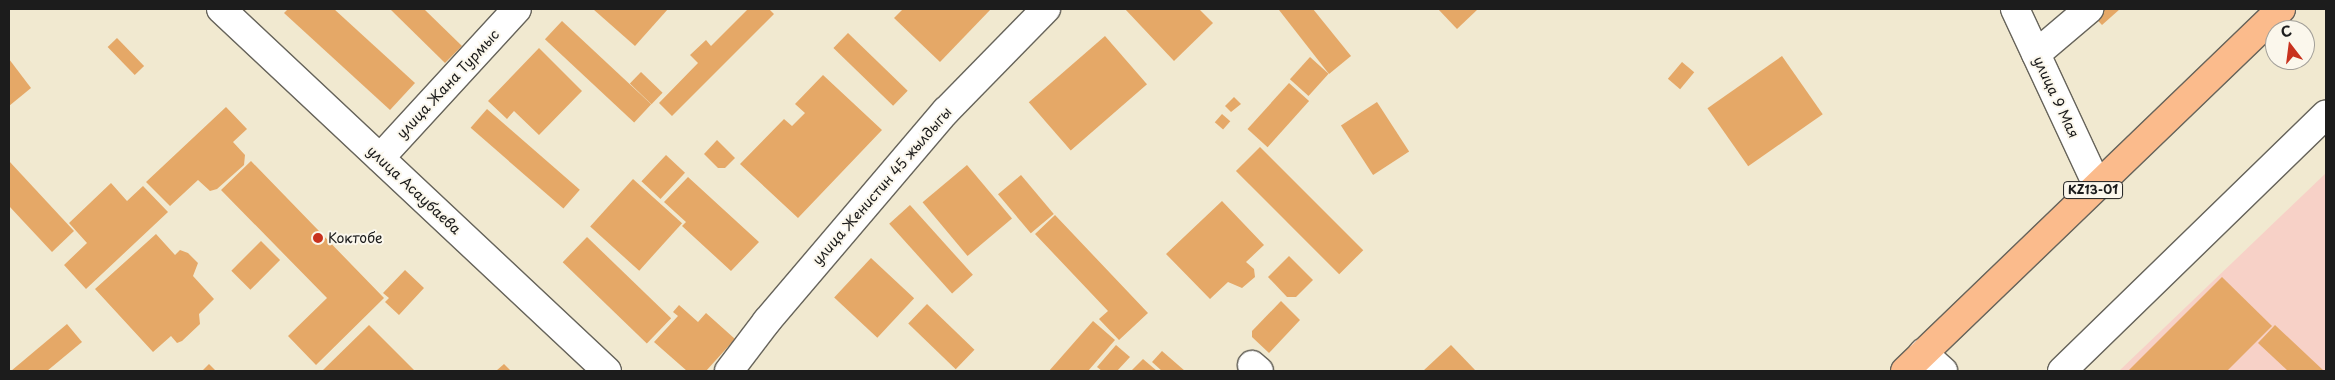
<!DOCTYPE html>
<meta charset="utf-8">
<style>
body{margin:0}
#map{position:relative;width:2335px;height:380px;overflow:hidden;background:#f1e9d0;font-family:"Playpen Sans",sans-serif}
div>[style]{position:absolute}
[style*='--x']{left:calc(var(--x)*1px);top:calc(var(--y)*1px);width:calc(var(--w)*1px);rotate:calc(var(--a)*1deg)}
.built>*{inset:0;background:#f7d1c7}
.building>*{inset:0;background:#e5a867;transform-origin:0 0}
.roads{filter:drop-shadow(1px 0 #67645b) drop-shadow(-1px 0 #67645b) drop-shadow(0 1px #67645b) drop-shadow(0 -1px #67645b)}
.minor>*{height:28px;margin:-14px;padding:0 14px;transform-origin:14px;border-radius:14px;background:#fff}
.highway>*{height:28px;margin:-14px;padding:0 14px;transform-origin:14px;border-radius:14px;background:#fbbb8c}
.dots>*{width:14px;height:14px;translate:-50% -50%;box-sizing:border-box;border:2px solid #fbf7ec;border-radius:50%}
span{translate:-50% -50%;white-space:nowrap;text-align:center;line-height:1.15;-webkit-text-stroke:4px #fbf7ec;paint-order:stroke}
.shield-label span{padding:1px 4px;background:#fbf7ec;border:1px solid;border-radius:4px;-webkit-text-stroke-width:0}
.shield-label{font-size:12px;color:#1c1c1c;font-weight:700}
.street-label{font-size:14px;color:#1c1c1c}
.poi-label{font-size:14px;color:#1c1c1c}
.left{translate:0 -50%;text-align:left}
.frame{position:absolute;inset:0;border:10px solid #1c1c1c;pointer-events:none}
.north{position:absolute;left:2265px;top:20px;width:50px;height:50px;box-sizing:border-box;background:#fbf7ec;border:1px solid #a29f99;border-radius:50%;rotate:345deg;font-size:14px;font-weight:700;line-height:20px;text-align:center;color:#1c1c1c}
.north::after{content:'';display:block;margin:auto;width:18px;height:22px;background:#c8321e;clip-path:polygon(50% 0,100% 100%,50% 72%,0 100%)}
</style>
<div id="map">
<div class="built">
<i style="clip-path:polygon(2326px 173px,2326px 371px,2119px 371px)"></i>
</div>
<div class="building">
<i style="clip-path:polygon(288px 9px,334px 9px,415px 83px,390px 110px,284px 13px)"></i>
<i style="clip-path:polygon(390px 9px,424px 9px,462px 46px,445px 63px)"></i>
<i style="clip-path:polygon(593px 9px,668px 9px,635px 46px)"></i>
<i style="clip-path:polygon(748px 9px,769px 9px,774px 14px,672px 116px,659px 103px,698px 63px,690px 55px,706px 40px,711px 46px)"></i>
<i style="clip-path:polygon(903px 9px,991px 9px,940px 62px,894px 18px)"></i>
<i style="clip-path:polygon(1125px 9px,1199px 9px,1213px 23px,1174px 61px)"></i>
<i style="clip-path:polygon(1313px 9px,1351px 56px,1329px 74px,1279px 10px)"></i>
<i style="clip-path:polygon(1438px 9px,1478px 9px,1457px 29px)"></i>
<i style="clip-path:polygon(2087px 9px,2120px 9px,2102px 25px)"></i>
<i style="left:562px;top:21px;width:122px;height:25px;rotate:43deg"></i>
<i style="left:848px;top:33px;width:83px;height:21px;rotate:44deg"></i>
<i style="left:1105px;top:36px;width:64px;height:101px;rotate:49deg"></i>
<i style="left:117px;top:38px;width:39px;height:13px;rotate:46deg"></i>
<i style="clip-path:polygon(539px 48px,582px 91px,539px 135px,514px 111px,507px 119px,488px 101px)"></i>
<i style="left:1782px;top:56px;width:71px;height:91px;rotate:55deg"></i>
<i style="left:1310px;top:57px;width:25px;height:30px;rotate:42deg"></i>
<i style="clip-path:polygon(9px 59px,31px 88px,9px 106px)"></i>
<i style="left:1682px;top:62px;width:16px;height:22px;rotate:40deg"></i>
<i style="left:641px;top:72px;width:30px;height:16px;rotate:44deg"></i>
<i style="clip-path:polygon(823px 75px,882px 130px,798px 218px,740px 164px,784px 119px,792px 126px,805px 113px,795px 104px)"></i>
<i style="left:1289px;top:83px;width:27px;height:62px;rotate:42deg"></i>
<i style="clip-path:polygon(1234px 97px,1241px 104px,1231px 112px,1225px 106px)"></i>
<i style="left:1377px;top:102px;width:59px;height:43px;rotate:57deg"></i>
<i style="clip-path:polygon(226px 107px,247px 129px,233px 142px,245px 155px,244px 165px,217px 189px,210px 191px,198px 180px,170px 206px,146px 182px)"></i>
<i style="left:487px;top:109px;width:123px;height:25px;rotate:41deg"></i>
<i style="left:1222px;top:114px;width:11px;height:11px;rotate:41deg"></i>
<i style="clip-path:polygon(717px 140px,735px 158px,725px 168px,718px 168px,704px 154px)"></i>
<i style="left:1260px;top:147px;width:146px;height:34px;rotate:45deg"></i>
<i style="left:666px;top:155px;width:26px;height:36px;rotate:43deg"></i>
<i style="clip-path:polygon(9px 161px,74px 231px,52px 252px,9px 206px)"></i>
<i style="clip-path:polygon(251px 161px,384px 298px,316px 365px,288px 336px,327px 298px,221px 190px)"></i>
<i style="left:967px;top:165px;width:70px;height:58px;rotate:50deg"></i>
<i style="left:1021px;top:175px;width:51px;height:30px;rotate:50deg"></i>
<i style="clip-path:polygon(688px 177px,759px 242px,731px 271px,682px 226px,686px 222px,664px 202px)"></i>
<i style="left:633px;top:179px;width:66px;height:64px;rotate:42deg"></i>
<i style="clip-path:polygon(111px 183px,127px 201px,143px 186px,168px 212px,86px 289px,64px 265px,87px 243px,69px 223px)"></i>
<i style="clip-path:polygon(1222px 201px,1264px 245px,1246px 262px,1254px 269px,1255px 277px,1242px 288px,1228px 282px,1210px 299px,1166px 254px)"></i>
<i style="left:910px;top:205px;width:94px;height:28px;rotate:48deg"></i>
<i style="clip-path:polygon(1055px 215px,1148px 313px,1119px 340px,1099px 319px,1108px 311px,1035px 234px)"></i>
<i style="clip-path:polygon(156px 234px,175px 255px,180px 250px,188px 253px,198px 263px,193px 276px,214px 299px,199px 314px,200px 324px,182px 341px,177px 343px,171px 336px,153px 352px,95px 289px)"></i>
<i style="left:587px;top:237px;width:117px;height:35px;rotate:44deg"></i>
<i style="left:261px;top:241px;width:27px;height:42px;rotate:45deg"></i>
<i style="clip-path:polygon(1289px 256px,1313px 280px,1296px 297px,1287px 297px,1268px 277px)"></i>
<i style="left:871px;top:258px;width:59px;height:54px;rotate:43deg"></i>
<i style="clip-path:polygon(405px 270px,424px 288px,399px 315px,385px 302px,389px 298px,383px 293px)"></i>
<i style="clip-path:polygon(2222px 277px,2272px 326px,2227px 371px,2128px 371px)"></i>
<i style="clip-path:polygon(1281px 301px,1300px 320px,1269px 353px,1252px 337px,1252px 331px)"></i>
<i style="left:927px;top:304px;width:66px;height:27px;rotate:44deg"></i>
<i style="clip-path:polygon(679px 305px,698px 322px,706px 313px,735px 339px,706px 371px,687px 371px,654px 342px,678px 316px,673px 312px)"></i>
<i style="clip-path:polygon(1093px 321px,1115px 340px,1088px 371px,1049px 371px)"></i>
<i style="clip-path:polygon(67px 324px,82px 342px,47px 371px,11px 371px)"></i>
<i style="clip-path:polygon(369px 325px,415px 371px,322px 371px)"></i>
<i style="clip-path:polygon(2275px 325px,2324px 371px,2288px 371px,2258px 343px)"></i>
<i style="clip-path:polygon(1116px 345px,1130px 357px,1117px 371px,1102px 371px,1097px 367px)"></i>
<i style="clip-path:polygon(1451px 345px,1476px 371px,1423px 371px)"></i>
<i style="clip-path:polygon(1162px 351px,1185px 371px,1162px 371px,1152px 362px)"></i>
<i style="clip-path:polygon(1143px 359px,1157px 371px,1131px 371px)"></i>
<i style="clip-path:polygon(209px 364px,216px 371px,202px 371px)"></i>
<i style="clip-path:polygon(504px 364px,511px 371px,496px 371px)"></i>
</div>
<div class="roads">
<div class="minor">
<i style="--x:221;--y:9;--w:529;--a:43.16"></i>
<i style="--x:2015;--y:9;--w:194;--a:65"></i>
<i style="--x:2036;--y:54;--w:70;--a:-40.3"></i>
<i style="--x:380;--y:158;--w:202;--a:-47.4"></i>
<i style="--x:1923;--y:353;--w:27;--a:42"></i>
<i style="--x:1252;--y:365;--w:9;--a:41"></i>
<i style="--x:729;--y:371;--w:63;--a:-52.8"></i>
<i style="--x:767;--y:321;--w:276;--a:-49.6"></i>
<i style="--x:946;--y:111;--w:143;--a:-45.6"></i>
<i style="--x:2062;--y:371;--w:368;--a:-44.2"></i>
</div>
<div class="highway">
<i style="--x:1905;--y:371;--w:522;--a:-43.91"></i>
</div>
</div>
<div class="dots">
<i style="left:318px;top:238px;background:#c8321e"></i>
</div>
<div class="shield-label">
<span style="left:2093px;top:190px">KZ13-01</span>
</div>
<div class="street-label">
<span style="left:448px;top:84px;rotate:-47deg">улица Жана Турмыс</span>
<span style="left:2056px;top:97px;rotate:65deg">улица 9 Мая</span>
<span style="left:882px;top:186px;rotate:-49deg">улица Женистин 45 жылдыгы</span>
<span style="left:414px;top:190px;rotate:43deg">улица Асаубаева</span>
</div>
<div class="poi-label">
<span class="left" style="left:328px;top:238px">Коктобе</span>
</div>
<div class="frame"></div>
<div class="north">С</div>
</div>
